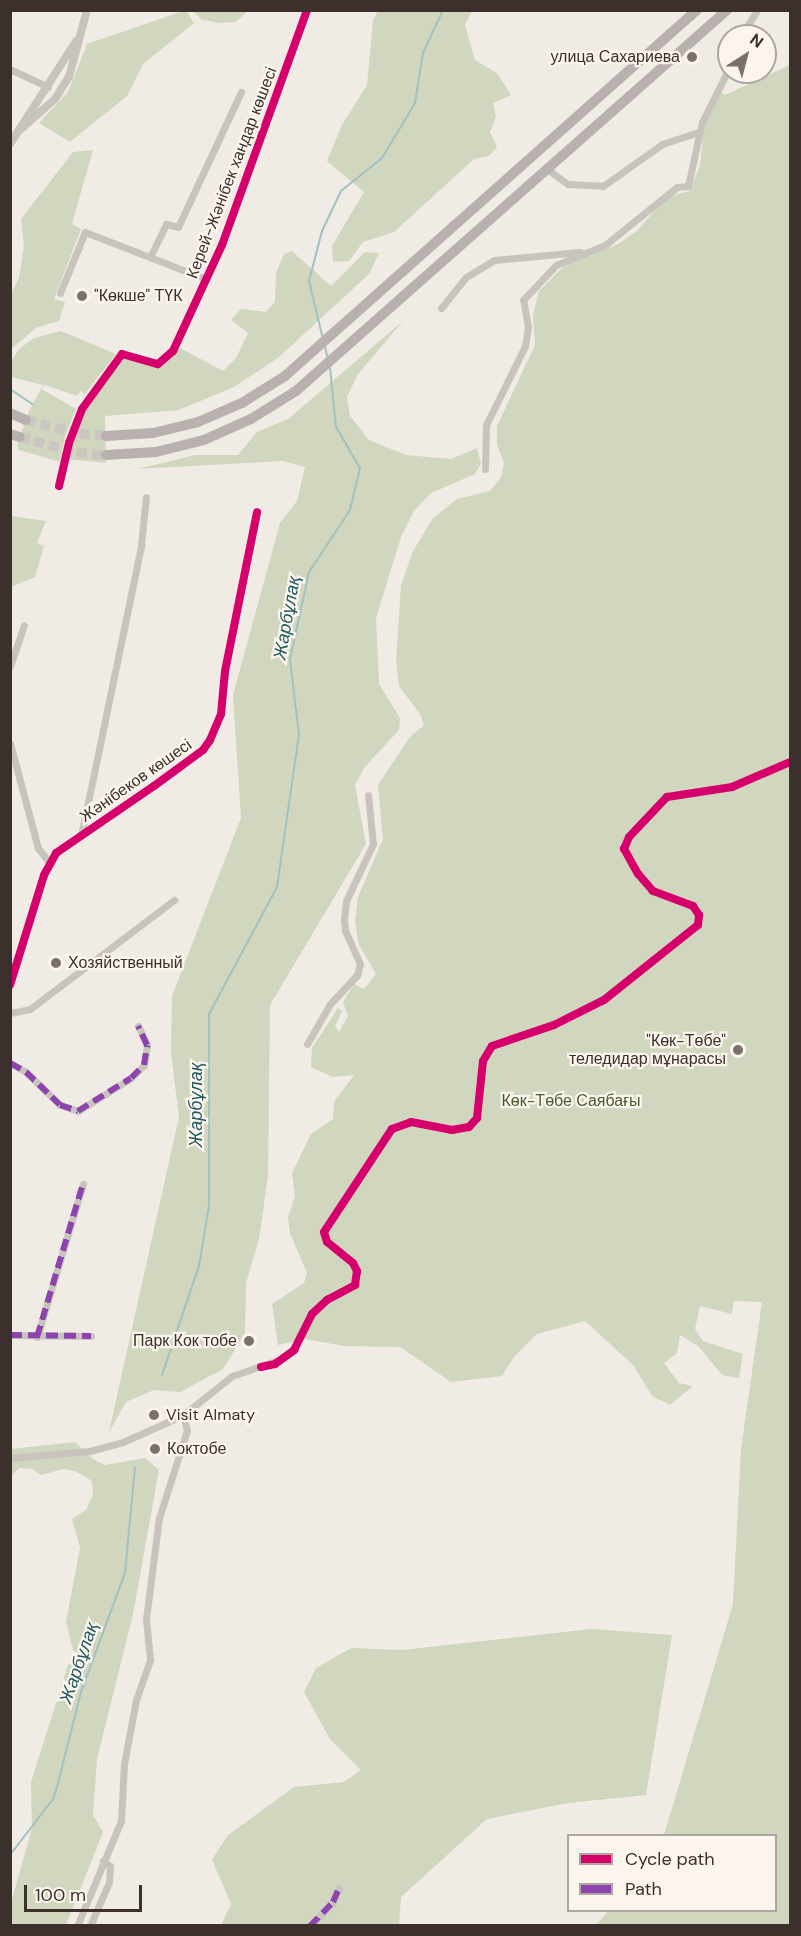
<!DOCTYPE html>
<meta charset="utf-8">
<style>
body{margin:0}
#map{position:relative;width:801px;height:1936px;overflow:hidden;background:#f0ebe5;font-family:"DM Sans",sans-serif}
div>[style]{position:absolute}
[style*='--x']{left:calc(var(--x)*1px);top:calc(var(--y)*1px);width:calc(var(--w)*1px);rotate:calc(var(--a)*1deg)}
.green>*{inset:0;background:#d1d6bf}
.stream>*{height:2px;margin:-1px;padding:0 1px;transform-origin:1px;border-radius:1px;background:#a1c2c1}
.primary-tunnel>*{height:10px;margin-top:-5px;transform-origin:0;background:repeating-linear-gradient(90deg,#ccc6c0 0 10px,transparent 0 15px)}
.minor>*{height:7px;margin:-3.5px;padding:0 3.5px;transform-origin:3.5px;border-radius:3.5px;background:#c9c3be}
.tertiary>*{height:8px;margin:-4px;padding:0 4px;transform-origin:4px;border-radius:4px;background:#c9c3be}
.primary>*{height:10px;margin:-5px;padding:0 5px;transform-origin:5px;border-radius:5px;background:#b8b1ad}
.quiet>*{height:6px;margin-top:-3px;transform-origin:0;background:repeating-linear-gradient(90deg,#8e44ad 0 12px,transparent 0 18px)}
.cycleway>*{height:8px;margin:-4px;padding:0 4px;transform-origin:4px;border-radius:4px;background:#d6006c}
.dots>*{width:16px;height:16px;translate:-50% -50%;box-sizing:border-box;border:3px solid #fbf5ee;border-radius:50%}
span{translate:-50% -50%;white-space:nowrap;text-align:center;line-height:1.15;-webkit-text-stroke:4.5px #fbf5ee;paint-order:stroke}
.poi-label{font-size:16px;color:#3b302b}
.right{translate:-100% -50%;text-align:right}
.left{translate:0 -50%;text-align:left}
.street-label{font-size:16px;color:#3b302b}
.park-label{font-size:16px;color:#4a5a2e}
.water-label{font-size:18px;color:#1f5a5e;font-style:italic}
.frame{position:absolute;inset:0;border:12px solid #3b302b;pointer-events:none}
.legend{position:absolute;left:567px;top:1834px;width:210px;height:78px;box-sizing:border-box;background:#fbf5ee;border:2px solid #aea6a0;margin:0;padding:8px 10px;list-style:none;font-size:18px;color:#3b302b}
.legend li{display:flex;align-items:center;gap:12px;height:30px}
.legend b{width:30px;border:2px solid #aea6a0}
.north{position:absolute;left:717px;top:24px;width:60px;height:60px;box-sizing:border-box;background:#fbf5ee;border:2px solid #aea6a0;border-radius:50%;rotate:36deg;font-size:16px;font-weight:700;line-height:24px;text-align:center;color:#3b302b}
.north::after{content:'';display:block;margin:auto;width:21px;height:27px;background:#7a716c;clip-path:polygon(50% 0,100% 100%,50% 72%,0 100%)}
.scale{position:absolute;left:24px;top:1885px;width:118px;height:27px;box-sizing:border-box;border:3px solid #3b302b;border-top:0;padding-left:8px;font-size:18px;line-height:21px;white-space:nowrap;color:#3b302b;-webkit-text-stroke:4px #fbf5ee;paint-order:stroke}
</style>
<div id="map">
<div class="green">
<i style="clip-path:polygon(186px 10px,194px 23px,143px 64px,127px 96px,70px 142px,39px 123px,68px 92px,87px 44px)"></i>
<i style="clip-path:polygon(193px 11px,246px 11px,246px 13px,235px 22px,221px 23px,202px 20px)"></i>
<i style="clip-path:polygon(378px 11px,472px 11px,465px 25px,475px 60px,498px 74px,511px 95px,493px 103px,496px 117px,490px 132px,497px 147px,489px 156px,474px 159px,394px 232px,363px 242px,349px 261px,333px 262px,332px 246px,364px 192px,327px 161px,342px 125px,367px 85px,373px 20px)"></i>
<i style="clip-path:polygon(790px 65px,790px 1925px,596px 1925px,608px 1911px,776px 1910px,776px 1836px,664px 1835px,733px 1604px,741px 1449px,762px 1302px,734px 1301px,732px 1314px,700px 1306px,695px 1329px,703px 1341px,743px 1354px,739px 1378px,722px 1375px,699px 1347px,680px 1335px,677px 1353px,664px 1363px,679px 1383px,693px 1386px,670px 1405px,652px 1396px,633px 1365px,585px 1321px,537px 1334px,514px 1357px,502px 1376px,451px 1382px,400px 1347px,344px 1346px,305px 1339px,278px 1345px,272px 1304px,304px 1283px,307px 1273px,290px 1233px,288px 1217px,295px 1196px,292px 1173px,311px 1134px,333px 1119px,334px 1102px,354px 1075px,333px 1077px,311px 1067px,312px 1048px,338px 1008px,342px 1011px,335px 1026px,339px 1032px,348px 1016px,343px 1002px,354px 984px,364px 989px,376px 974px,359px 945px,355px 921px,358px 897px,383px 839px,378px 785px,410px 737px,424px 725px,420px 714px,399px 686px,396px 661px,401px 585px,413px 551px,433px 518px,457px 499px,490px 491px,501px 477px,504px 463px,497px 445px,497px 426px,535px 345px,533px 315px,539px 291px,564px 266px,618px 244px,637px 231px,666px 197px,690px 191px,700px 165px,704px 126px,720px 92px,725px 95px)"></i>
<i style="clip-path:polygon(93px 150px,72px 224px,81px 229px,54px 299px,65px 302px,59px 321px,36px 328px,11px 349px,11px 294px,19px 278px,24px 246px,21px 219px,73px 152px)"></i>
<i style="clip-path:polygon(292px 251px,331px 286px,365px 252px,379px 253px,369px 274px,279px 357px,234px 387px,179px 410px,105px 416px,106px 463px,66px 459px,79px 419px,122px 354px,158px 364px,180px 348px,223px 371px,236px 358px,248px 333px,231px 320px,241px 309px,266px 312px,275px 302px,276px 273px,284px 254px)"></i>
<i style="clip-path:polygon(403px 321px,358px 374px,347px 397px,350px 416px,369px 440px,406px 455px,451px 459px,477px 448px,481px 464px,475px 474px,431px 493px,414px 511px,401px 537px,376px 618px,379px 684px,400px 718px,399px 730px,364px 768px,355px 785px,366px 844px,270px 1005px,268px 1176px,259px 1239px,246px 1283px,245px 1333px,223px 1369px,180px 1392px,154px 1390px,126px 1402px,109px 1432px,179px 1117px,171px 1053px,172px 996px,241px 818px,233px 695px,280px 523px,297px 501px,305px 467px,283px 461px,138px 469px,195px 455px,238px 455px,257px 432px,288px 419px)"></i>
<i style="clip-path:polygon(61px 331px,116px 354px,84px 395px,81px 390px,77px 396px,45px 385px,41px 389px,76px 409px,65px 436px,60px 462px,19px 450px,17px 445px,29px 411px,43px 385px,11px 377px,10px 363px,19px 349px,34px 338px)"></i>
<i style="clip-path:polygon(11px 516px,46px 521px,37px 543px,44px 546px,35px 577px,11px 587px)"></i>
<i style="clip-path:polygon(75px 1442px,93px 1459px,105px 1465px,145px 1458px,159px 1470px,133px 1614px,97px 1759px,93px 1815px,103px 1832px,66px 1925px,11px 1925px,11px 1903px,32px 1828px,31px 1782px,68px 1665px,81px 1655px,73px 1650px,66px 1622px,80px 1548px,72px 1519px,86px 1510px,93px 1495px,92px 1481px,75px 1471px,63px 1469px,41px 1475px,32px 1469px,19px 1468px,11px 1476px,11px 1449px)"></i>
<i style="clip-path:polygon(591px 1629px,672px 1635px,646px 1795px,568px 1803px,487px 1819px,401px 1897px,399px 1925px,221px 1925px,231px 1904px,212px 1860px,228px 1835px,294px 1787px,344px 1782px,361px 1770px,330px 1739px,304px 1692px,316px 1668px,351px 1648px,402px 1650px)"></i>
</div>
<div class="stream">
<i style="--x:323;--y:339;--w:60;--a:-103.6"></i>
<i style="--x:309;--y:281;--w:52;--a:-75.4"></i>
<i style="--x:322;--y:231;--w:44;--a:-64.6"></i>
<i style="--x:341;--y:191;--w:53;--a:-38.8"></i>
<i style="--x:382;--y:158;--w:64;--a:-59"></i>
<i style="--x:415;--y:103;--w:51;--a:-80.9"></i>
<i style="--x:423;--y:53;--w:47;--a:-65.1"></i>
<i style="--x:325;--y:347;--w:12;--a:76"></i>
<i style="--x:10;--y:389;--w:27;--a:34"></i>
<i style="--x:162;--y:1375;--w:115;--a:-71.3"></i>
<i style="--x:199;--y:1266;--w:62;--a:-80.7"></i>
<i style="--x:209;--y:1205;--w:191;--a:-90"></i>
<i style="--x:209;--y:1014;--w:144;--a:-61.8"></i>
<i style="--x:277;--y:887;--w:154;--a:-81.8"></i>
<i style="--x:299;--y:735;--w:77;--a:-96.8"></i>
<i style="--x:290;--y:659;--w:89;--a:-77.7"></i>
<i style="--x:309;--y:572;--w:74;--a:-56.5"></i>
<i style="--x:350;--y:510;--w:43;--a:-76.6"></i>
<i style="--x:360;--y:468;--w:48;--a:-120.3"></i>
<i style="--x:336;--y:427;--w:59;--a:-95.8"></i>
<i style="--x:10;--y:1855;--w:71;--a:-52.5"></i>
<i style="--x:53;--y:1799;--w:13;--a:-72"></i>
<i style="--x:57;--y:1787;--w:98;--a:-75.8"></i>
<i style="--x:81;--y:1692;--w:127;--a:-69.7"></i>
<i style="--x:125;--y:1573;--w:106;--a:-84.6"></i>
</div>
<div class="primary-tunnel">
<i style="--x:26;--y:420;--w:56;--a:14.5"></i>
<i style="--x:80;--y:434;--w:26;--a:4"></i>
<i style="--x:20;--y:437;--w:59;--a:15.7"></i>
<i style="--x:77;--y:453;--w:29;--a:4"></i>
</div>
<div class="minor">
<i style="--x:741;--y:36;--w:31;--a:-58"></i>
<i style="--x:10;--y:69;--w:42;--a:25.3"></i>
<i style="--x:547;--y:169;--w:26;--a:36"></i>
<i style="--x:568;--y:184;--w:35;--a:3"></i>
<i style="--x:603;--y:186;--w:72;--a:-35.4"></i>
<i style="--x:662;--y:144;--w:39;--a:-18"></i>
<i style="--x:150;--y:257;--w:37;--a:-64"></i>
<i style="--x:166;--y:224;--w:12;--a:14"></i>
<i style="--x:178;--y:227;--w:149;--a:-65"></i>
<i style="--x:60;--y:293;--w:66;--a:-67.7"></i>
<i style="--x:85;--y:232;--w:130;--a:21.2"></i>
<i style="--x:441;--y:308;--w:40;--a:-51"></i>
<i style="--x:466;--y:277;--w:33;--a:-31"></i>
<i style="--x:494;--y:260;--w:86;--a:-5.3"></i>
<i style="--x:485;--y:469;--w:44;--a:-88.7"></i>
<i style="--x:486;--y:425;--w:88;--a:-63.7"></i>
<i style="--x:525;--y:346;--w:19;--a:-81"></i>
<i style="--x:528;--y:327;--w:27;--a:-100"></i>
<i style="--x:523;--y:300;--w:48;--a:-46.7"></i>
<i style="--x:556;--y:265;--w:53;--a:-22.2"></i>
<i style="--x:605;--y:245;--w:92;--a:-38.9"></i>
<i style="--x:677;--y:187;--w:11;--a:-5"></i>
<i style="--x:688;--y:186;--w:66;--a:-77.7"></i>
<i style="--x:702;--y:122;--w:60;--a:-63.4"></i>
<i style="--x:59;--y:486;--w:44;--a:-76.9"></i>
<i style="--x:69;--y:443;--w:36;--a:-69"></i>
<i style="--x:82;--y:409;--w:68;--a:-54"></i>
<i style="--x:122;--y:354;--w:37;--a:16"></i>
<i style="--x:158;--y:364;--w:20;--a:-41"></i>
<i style="--x:173;--y:351;--w:117;--a:-65.2"></i>
<i style="--x:222;--y:245;--w:250;--a:-70.1"></i>
<i style="--x:10;--y:666;--w:43;--a:-71.1"></i>
<i style="--x:10;--y:743;--w:109;--a:75.1"></i>
<i style="--x:38;--y:848;--w:18;--a:52"></i>
<i style="--x:81;--y:836;--w:297;--a:-78.3"></i>
<i style="--x:141;--y:545;--w:48;--a:-84.1"></i>
<i style="--x:10;--y:985;--w:115;--a:-72.8"></i>
<i style="--x:44;--y:875;--w:25;--a:-61"></i>
<i style="--x:56;--y:853;--w:119;--a:-34.4"></i>
<i style="--x:154;--y:786;--w:61;--a:-36.3"></i>
<i style="--x:203;--y:750;--w:12;--a:-55"></i>
<i style="--x:210;--y:740;--w:28;--a:-67"></i>
<i style="--x:221;--y:714;--w:43;--a:-84.7"></i>
<i style="--x:225;--y:671;--w:162;--a:-78.6"></i>
<i style="--x:10;--y:1013;--w:20;--a:-11"></i>
<i style="--x:30;--y:1009;--w:181;--a:-37.1"></i>
<i style="--x:307;--y:1044;--w:46;--a:-60.1"></i>
<i style="--x:330;--y:1004;--w:40;--a:-47"></i>
<i style="--x:357;--y:975;--w:11;--a:-75"></i>
<i style="--x:360;--y:964;--w:36;--a:-114"></i>
<i style="--x:345;--y:931;--w:11;--a:-95"></i>
<i style="--x:344;--y:920;--w:19;--a:-84"></i>
<i style="--x:346;--y:901;--w:63;--a:-64.7"></i>
<i style="--x:373;--y:844;--w:49;--a:-95.8"></i>
<i style="--x:10;--y:1063;--w:18;--a:29"></i>
<i style="--x:26;--y:1072;--w:47;--a:44.1"></i>
<i style="--x:60;--y:1105;--w:19;--a:18"></i>
<i style="--x:78;--y:1111;--w:62;--a:-31.9"></i>
<i style="--x:131;--y:1078;--w:18;--a:-45"></i>
<i style="--x:144;--y:1065;--w:20;--a:-81"></i>
<i style="--x:147;--y:1045;--w:21;--a:-115"></i>
<i style="--x:10;--y:1335;--w:81;--a:0.7"></i>
<i style="--x:37;--y:1337;--w:160;--a:-73.3"></i>
<i style="--x:10;--y:1458;--w:80;--a:-5"></i>
<i style="--x:90;--y:1451;--w:34;--a:-15"></i>
<i style="--x:123;--y:1442;--w:66;--a:-24.2"></i>
<i style="--x:183;--y:1415;--w:63;--a:-38.5"></i>
<i style="--x:232;--y:1376;--w:55;--a:-19.1"></i>
<i style="--x:77;--y:1926;--w:114;--a:-67.3"></i>
<i style="--x:121;--y:1821;--w:57;--a:-87"></i>
<i style="--x:124;--y:1764;--w:65;--a:-79.4"></i>
<i style="--x:136;--y:1700;--w:42;--a:-70.7"></i>
<i style="--x:150;--y:1660;--w:41;--a:-95.6"></i>
<i style="--x:146;--y:1619;--w:102;--a:-82.7"></i>
<i style="--x:159;--y:1518;--w:92;--a:-72.3"></i>
<i style="--x:187;--y:1430;--w:16;--a:-105"></i>
<i style="--x:90;--y:1926;--w:48;--a:-66.6"></i>
<i style="--x:109;--y:1882;--w:16;--a:-86"></i>
<i style="--x:110;--y:1866;--w:9;--a:-144"></i>
<i style="--x:310;--y:1926;--w:33;--a:-46"></i>
<i style="--x:333;--y:1902;--w:15;--a:-67"></i>
</div>
<div class="tertiary">
<i style="--x:21;--y:129;--w:45;--a:-41.4"></i>
<i style="--x:55;--y:99;--w:26;--a:-58"></i>
<i style="--x:69;--y:77;--w:69;--a:-75"></i>
<i style="--x:10;--y:144;--w:122;--a:-57.3"></i>
</div>
<div class="primary">
<i style="--x:10;--y:413;--w:17;--a:24"></i>
<i style="--x:10;--y:434;--w:10;--a:17"></i>
<i style="--x:106;--y:436;--w:47;--a:-3.7"></i>
<i style="--x:153;--y:433;--w:46;--a:-13.7"></i>
<i style="--x:198;--y:422;--w:48;--a:-23.4"></i>
<i style="--x:242;--y:403;--w:51;--a:-32.1"></i>
<i style="--x:285;--y:376;--w:551;--a:-41.62"></i>
<i style="--x:106;--y:455;--w:50;--a:-3.4"></i>
<i style="--x:156;--y:452;--w:49;--a:-14"></i>
<i style="--x:204;--y:440;--w:51;--a:-24.1"></i>
<i style="--x:251;--y:419;--w:53;--a:-31.9"></i>
<i style="--x:296;--y:391;--w:575;--a:-41.48"></i>
</div>
<div class="quiet">
<i style="--x:10;--y:1063;--w:18;--a:29"></i>
<i style="--x:26;--y:1072;--w:47;--a:44.1"></i>
<i style="--x:60;--y:1105;--w:19;--a:18"></i>
<i style="--x:78;--y:1111;--w:62;--a:-31.9"></i>
<i style="--x:131;--y:1078;--w:18;--a:-45"></i>
<i style="--x:144;--y:1065;--w:20;--a:-81"></i>
<i style="--x:147;--y:1045;--w:21;--a:-115"></i>
<i style="--x:10;--y:1335;--w:81;--a:0.7"></i>
<i style="--x:37;--y:1337;--w:160;--a:-73.3"></i>
<i style="--x:310;--y:1926;--w:33;--a:-46"></i>
<i style="--x:333;--y:1902;--w:15;--a:-67"></i>
</div>
<div class="cycleway">
<i style="--x:59;--y:486;--w:44;--a:-76.9"></i>
<i style="--x:69;--y:443;--w:36;--a:-69"></i>
<i style="--x:82;--y:409;--w:68;--a:-54"></i>
<i style="--x:122;--y:354;--w:37;--a:16"></i>
<i style="--x:158;--y:364;--w:20;--a:-41"></i>
<i style="--x:173;--y:351;--w:117;--a:-65.2"></i>
<i style="--x:222;--y:245;--w:250;--a:-70.1"></i>
<i style="--x:10;--y:985;--w:115;--a:-72.8"></i>
<i style="--x:44;--y:875;--w:25;--a:-61"></i>
<i style="--x:56;--y:853;--w:119;--a:-34.4"></i>
<i style="--x:154;--y:786;--w:61;--a:-36.3"></i>
<i style="--x:203;--y:750;--w:12;--a:-55"></i>
<i style="--x:210;--y:740;--w:28;--a:-67"></i>
<i style="--x:221;--y:714;--w:43;--a:-84.7"></i>
<i style="--x:225;--y:671;--w:162;--a:-78.6"></i>
<i style="--x:261;--y:1367;--w:14;--a:-12"></i>
<i style="--x:275;--y:1364;--w:24;--a:-36"></i>
<i style="--x:294;--y:1350;--w:40;--a:-63.4"></i>
<i style="--x:312;--y:1314;--w:21;--a:-43"></i>
<i style="--x:327;--y:1300;--w:32;--a:-28"></i>
<i style="--x:355;--y:1285;--w:14;--a:-82"></i>
<i style="--x:357;--y:1271;--w:9;--a:-117"></i>
<i style="--x:353;--y:1263;--w:33;--a:-141"></i>
<i style="--x:327;--y:1242;--w:10;--a:-107"></i>
<i style="--x:324;--y:1232;--w:123;--a:-56.6"></i>
<i style="--x:392;--y:1129;--w:20;--a:-20"></i>
<i style="--x:411;--y:1122;--w:42;--a:11"></i>
<i style="--x:452;--y:1130;--w:17;--a:-10"></i>
<i style="--x:469;--y:1127;--w:12;--a:-48"></i>
<i style="--x:477;--y:1118;--w:57;--a:-84"></i>
<i style="--x:483;--y:1061;--w:17;--a:-59"></i>
<i style="--x:492;--y:1046;--w:65;--a:-18.7"></i>
<i style="--x:554;--y:1025;--w:56;--a:-26.6"></i>
<i style="--x:604;--y:1000;--w:120;--a:-38.6"></i>
<i style="--x:698;--y:925;--w:10;--a:-84"></i>
<i style="--x:699;--y:915;--w:11;--a:-124"></i>
<i style="--x:693;--y:906;--w:43;--a:-159.4"></i>
<i style="--x:653;--y:891;--w:23;--a:-131"></i>
<i style="--x:638;--y:874;--w:29;--a:-119"></i>
<i style="--x:624;--y:849;--w:13;--a:-67"></i>
<i style="--x:629;--y:837;--w:55;--a:-46.5"></i>
<i style="--x:667;--y:797;--w:66;--a:-8.7"></i>
<i style="--x:732;--y:787;--w:63;--a:-23.3"></i>
</div>
<div class="dots">
<i style="left:692px;top:57px;background:#7a716c"></i>
<i style="left:82px;top:296px;background:#7a716c"></i>
<i style="left:56px;top:963px;background:#7a716c"></i>
<i style="left:738px;top:1050px;background:#7a716c"></i>
<i style="left:249px;top:1341px;background:#7a716c"></i>
<i style="left:154px;top:1415px;background:#7a716c"></i>
<i style="left:155px;top:1449px;background:#7a716c"></i>
</div>
<div class="poi-label">
<span class="right" style="left:680px;top:57px">улица Сахариева</span>
<span class="left" style="left:94px;top:296px">"Көкше" ТҮК</span>
<span class="left" style="left:68px;top:963px">Хозяйственный</span>
<span class="right" style="left:726px;top:1050px">"Көк-Төбе"<br>теледидар мұнарасы</span>
<span class="right" style="left:237px;top:1341px">Парк Кок тобе</span>
<span class="left" style="left:166px;top:1415px">Visit Almaty</span>
<span class="left" style="left:167px;top:1449px">Коктобе</span>
</div>
<div class="street-label">
<span style="left:232px;top:173px;rotate:-69deg">Керей-Жәнібек хандар көшесі</span>
<span style="left:136px;top:781px;rotate:-35deg">Жәнібеков көшесі</span>
</div>
<div class="park-label">
<span style="left:571px;top:1101px">Көк-Төбе Саябағы</span>
</div>
<div class="water-label">
<span style="left:287px;top:618px;rotate:-80deg">Жарбұлақ</span>
<span style="left:196px;top:1105px;rotate:-90deg">Жарбұлақ</span>
<span style="left:79px;top:1663px;rotate:-71deg">Жарбұлақ</span>
</div>
<div class="frame"></div>
<ul class="legend">
<li><b style="height:8px;background:#d6006c"></b>Cycle path</li>
<li><b style="height:8px;background:#8e44ad"></b>Path</li>
</ul>
<div class="north">N</div>
<div class="scale">100 m</div>
</div>
